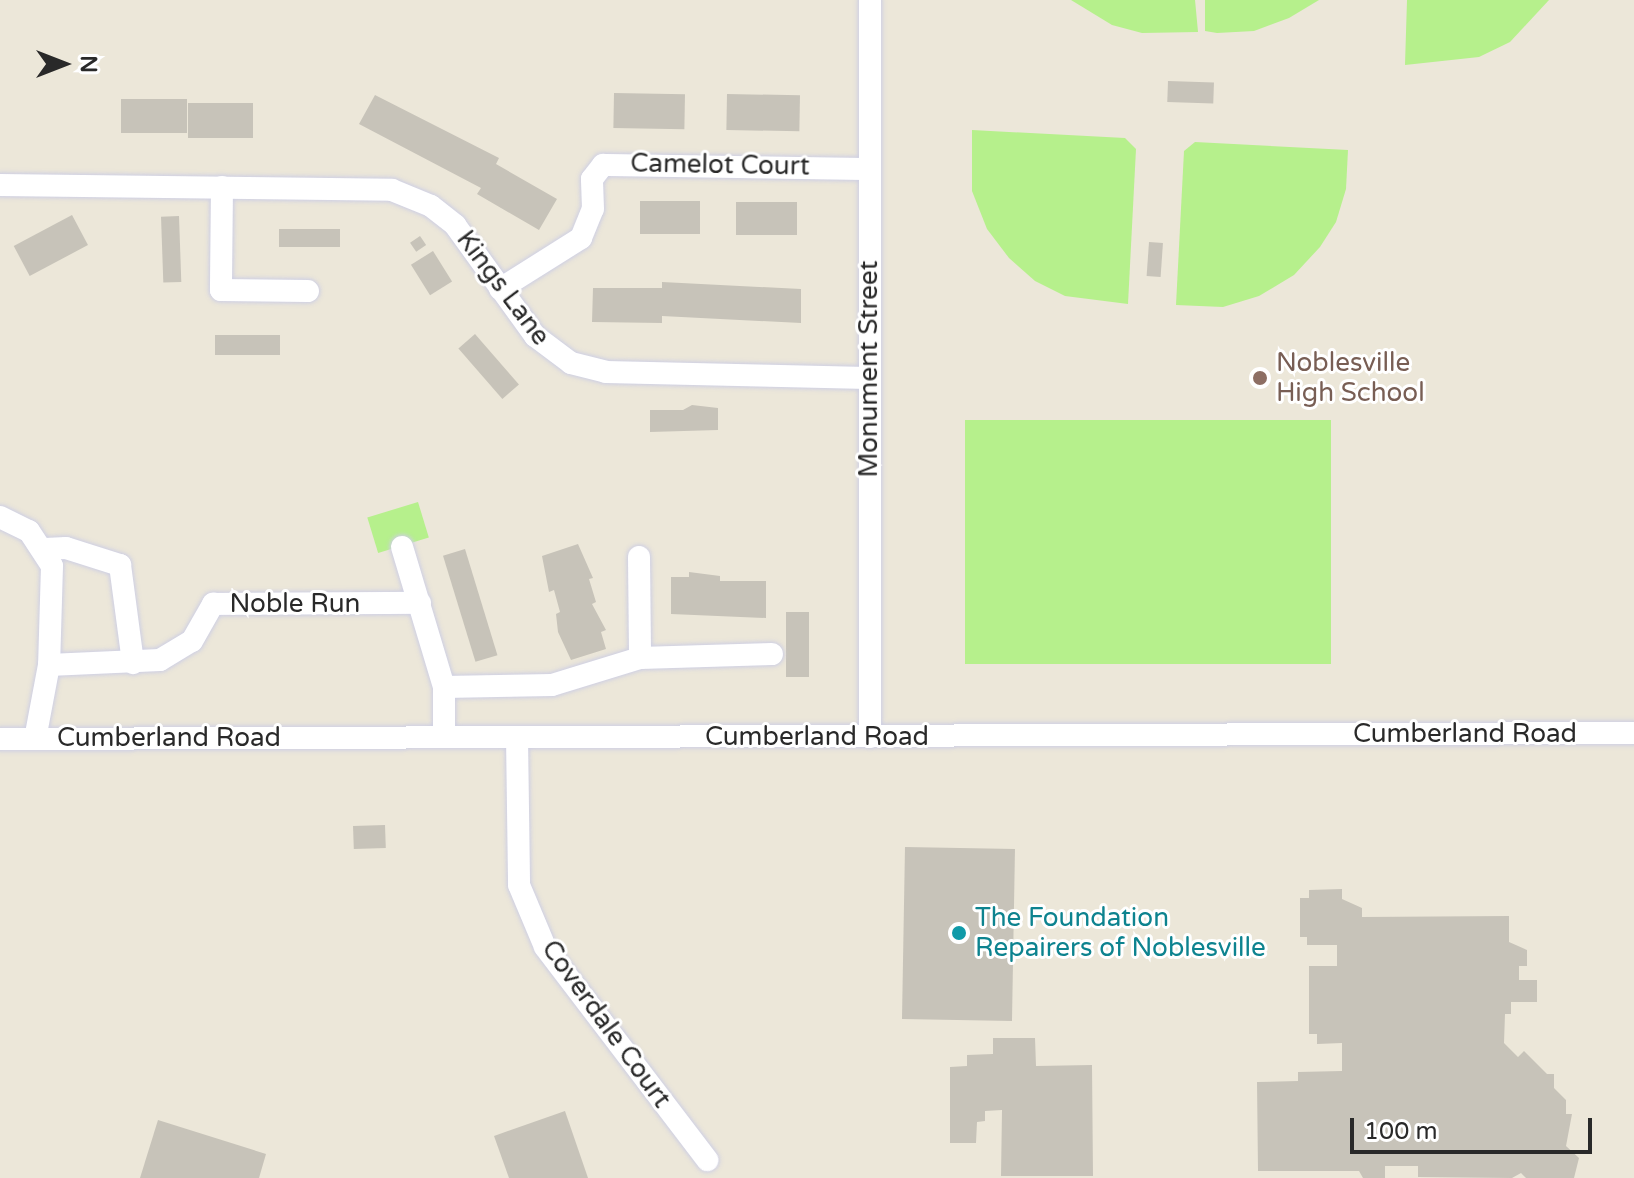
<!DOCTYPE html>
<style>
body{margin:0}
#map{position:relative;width:1634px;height:1178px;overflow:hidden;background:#ece7d9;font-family:"Varela Round",sans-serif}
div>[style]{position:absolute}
.pitch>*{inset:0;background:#b6f08c;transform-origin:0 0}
.building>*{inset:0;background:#c7c3b9;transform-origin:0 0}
.roads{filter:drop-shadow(0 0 2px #cecfe3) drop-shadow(0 0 2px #cecfe3)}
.minor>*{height:22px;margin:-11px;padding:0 11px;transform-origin:11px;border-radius:11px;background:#fff}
.dots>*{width:22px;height:22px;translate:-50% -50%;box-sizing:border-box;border:4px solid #fff;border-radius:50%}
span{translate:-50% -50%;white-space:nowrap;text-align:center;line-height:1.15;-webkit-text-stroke:6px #fff;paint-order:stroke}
.street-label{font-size:26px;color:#292929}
.education-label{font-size:26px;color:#785e54}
.left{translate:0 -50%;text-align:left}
.culture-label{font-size:26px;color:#0d838f}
.north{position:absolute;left:24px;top:24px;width:80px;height:80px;-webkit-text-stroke:6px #fff;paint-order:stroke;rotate:90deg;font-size:22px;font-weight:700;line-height:32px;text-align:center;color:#292929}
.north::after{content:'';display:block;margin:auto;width:28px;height:36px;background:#292929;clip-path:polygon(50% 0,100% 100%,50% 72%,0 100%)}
.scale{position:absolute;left:1350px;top:1118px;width:242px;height:36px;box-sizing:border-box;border:4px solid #292929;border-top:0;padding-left:10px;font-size:24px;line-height:28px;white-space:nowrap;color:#292929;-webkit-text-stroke:6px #fff;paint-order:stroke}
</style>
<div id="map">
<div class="pitch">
<i style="clip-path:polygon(1071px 0,1195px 0,1198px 32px,1142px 33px,1112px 25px)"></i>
<i style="clip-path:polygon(1205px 0,1319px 0,1289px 18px,1254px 31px,1217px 33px,1205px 31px)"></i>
<i style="clip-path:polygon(1407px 0,1549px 0,1510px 42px,1479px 57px,1405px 65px)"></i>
<i style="clip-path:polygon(972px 130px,1125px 138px,1136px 149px,1128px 304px,1065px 296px,1035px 281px,1009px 258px,987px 229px,972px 191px)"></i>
<i style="clip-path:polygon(1195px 142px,1348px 150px,1346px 189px,1336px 222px,1320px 247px,1294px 275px,1259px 296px,1223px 307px,1176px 305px,1184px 151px)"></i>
<i style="left:965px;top:420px;width:366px;height:244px"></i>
<i style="left:418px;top:502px;width:37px;height:53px;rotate:73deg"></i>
</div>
<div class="building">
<i style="left:1168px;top:81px;width:46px;height:21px;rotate:2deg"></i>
<i style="left:614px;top:93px;width:71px;height:35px;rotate:1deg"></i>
<i style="left:727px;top:94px;width:73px;height:36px;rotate:1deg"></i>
<i style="clip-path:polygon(375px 95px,499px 158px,496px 164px,557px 199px,539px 230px,477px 194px,481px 188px,359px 124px)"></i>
<i style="left:121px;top:99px;width:66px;height:34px"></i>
<i style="left:253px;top:103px;width:35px;height:65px;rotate:90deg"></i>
<i style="left:640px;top:201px;width:60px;height:33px"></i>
<i style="left:736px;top:202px;width:61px;height:33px"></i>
<i style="left:72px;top:215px;width:34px;height:66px;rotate:62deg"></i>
<i style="left:179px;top:216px;width:66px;height:18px;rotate:88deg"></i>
<i style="left:340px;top:229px;width:18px;height:61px;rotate:90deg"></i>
<i style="left:420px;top:236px;width:11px;height:12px;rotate:56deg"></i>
<i style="left:1149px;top:242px;width:14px;height:34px;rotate:4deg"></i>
<i style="left:433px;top:251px;width:36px;height:26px;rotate:58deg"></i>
<i style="clip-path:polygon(662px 282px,801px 289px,801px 323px,662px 316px,662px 323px,592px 322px,593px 288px,662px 288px)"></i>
<i style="left:475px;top:334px;width:67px;height:22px;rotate:49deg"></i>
<i style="left:215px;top:335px;width:65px;height:20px"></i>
<i style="clip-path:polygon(692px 405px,718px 408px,718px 430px,650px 432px,650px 410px,683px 410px)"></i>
<i style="clip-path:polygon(578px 544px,593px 578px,589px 579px,596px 602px,592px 604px,606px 630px,601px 632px,606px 649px,571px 660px,558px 632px,556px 614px,560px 612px,554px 590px,549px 592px,542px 556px)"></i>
<i style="left:465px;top:549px;width:111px;height:23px;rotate:73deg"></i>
<i style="clip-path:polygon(689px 572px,720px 576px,720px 581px,766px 581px,766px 618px,671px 614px,671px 577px,689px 577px)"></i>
<i style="left:786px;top:612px;width:23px;height:65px"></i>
<i style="left:385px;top:825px;width:23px;height:32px;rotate:88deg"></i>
<i style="left:905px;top:847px;width:110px;height:172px;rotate:1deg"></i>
<i style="clip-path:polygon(1342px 889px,1342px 899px,1362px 908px,1362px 917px,1509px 916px,1509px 942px,1527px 950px,1527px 966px,1519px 966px,1519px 980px,1537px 980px,1537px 1002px,1511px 1002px,1511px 1014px,1505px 1014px,1504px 1043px,1518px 1057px,1524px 1051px,1547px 1074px,1554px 1074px,1554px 1088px,1566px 1100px,1566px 1114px,1572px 1114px,1566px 1146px,1579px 1158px,1574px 1178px,1526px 1178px,1521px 1173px,1512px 1178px,1418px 1177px,1418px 1166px,1385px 1166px,1385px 1178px,1363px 1178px,1359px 1171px,1258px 1171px,1257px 1082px,1298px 1081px,1298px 1072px,1342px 1071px,1342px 1043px,1317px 1044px,1317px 1034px,1309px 1034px,1309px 966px,1337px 966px,1337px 945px,1307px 945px,1307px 937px,1300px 937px,1300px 898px,1309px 898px,1309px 890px)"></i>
<i style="clip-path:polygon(993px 1038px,1035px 1038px,1036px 1066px,1092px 1065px,1093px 1176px,1001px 1176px,1002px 1110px,985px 1111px,985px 1121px,977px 1122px,976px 1143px,950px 1143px,950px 1067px,967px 1066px,967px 1055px,993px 1054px)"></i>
<i style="clip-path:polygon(565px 1111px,588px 1178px,509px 1178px,494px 1136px)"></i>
<i style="clip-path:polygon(158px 1120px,266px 1154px,259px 1178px,140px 1178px)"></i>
</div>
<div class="roads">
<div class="minor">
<i style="left:870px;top:0;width:737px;rotate:90deg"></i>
<i style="left:0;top:185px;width:392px;rotate:0.7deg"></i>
<i style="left:392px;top:190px;width:42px;rotate:22.3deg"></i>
<i style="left:431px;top:206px;width:31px;rotate:38deg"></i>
<i style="left:455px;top:225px;width:137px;rotate:54.2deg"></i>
<i style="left:535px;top:336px;width:45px;rotate:36.9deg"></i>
<i style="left:571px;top:363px;width:36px;rotate:14deg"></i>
<i style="left:606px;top:372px;width:262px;rotate:1.3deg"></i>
<i style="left:222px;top:187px;width:103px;rotate:90.6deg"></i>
<i style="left:221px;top:290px;width:87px;rotate:0.7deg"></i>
<i style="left:500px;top:289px;width:96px;rotate:-32.2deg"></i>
<i style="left:581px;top:238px;width:31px;rotate:-68deg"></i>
<i style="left:593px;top:209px;width:30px;rotate:-92deg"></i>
<i style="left:592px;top:179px;width:18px;rotate:-52deg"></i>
<i style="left:603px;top:165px;width:266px;rotate:0.9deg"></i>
<i style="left:0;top:517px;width:32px;rotate:26deg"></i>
<i style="left:29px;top:531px;width:42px;rotate:56.7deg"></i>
<i style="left:52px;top:566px;width:99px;rotate:91.7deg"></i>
<i style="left:49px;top:665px;width:75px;rotate:100.7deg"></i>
<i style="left:402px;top:547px;width:146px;rotate:73.3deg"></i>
<i style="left:444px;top:687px;width:50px;rotate:90deg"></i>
<i style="left:45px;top:549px;width:21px;rotate:-3deg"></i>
<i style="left:66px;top:548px;width:57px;rotate:17.5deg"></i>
<i style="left:120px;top:565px;width:99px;rotate:82.4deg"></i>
<i style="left:639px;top:557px;width:101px;rotate:89.4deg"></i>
<i style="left:49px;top:665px;width:111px;rotate:-2.6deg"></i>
<i style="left:160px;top:660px;width:37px;rotate:-31deg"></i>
<i style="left:192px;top:641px;width:43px;rotate:-60.4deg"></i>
<i style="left:213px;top:604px;width:207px;rotate:-0.3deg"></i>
<i style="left:444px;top:687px;width:108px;rotate:-1.1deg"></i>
<i style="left:552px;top:685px;width:92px;rotate:-17.1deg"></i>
<i style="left:640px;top:658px;width:132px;rotate:-1.7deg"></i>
<i style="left:517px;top:737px;width:148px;rotate:89.2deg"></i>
<i style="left:519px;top:885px;width:67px;rotate:67.2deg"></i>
<i style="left:545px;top:947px;width:268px;rotate:52.7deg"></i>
<i style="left:0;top:739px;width:1634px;rotate:-0.21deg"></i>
</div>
</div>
<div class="dots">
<i style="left:1260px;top:378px;background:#8d6e63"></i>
<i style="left:959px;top:933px;background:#0f9aa8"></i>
</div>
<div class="street-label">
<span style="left:720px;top:165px;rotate:1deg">Camelot Court</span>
<span style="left:503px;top:288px;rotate:53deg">Kings Lane</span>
<span style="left:869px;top:369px;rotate:-90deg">Monument Street</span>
<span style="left:295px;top:604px">Noble Run</span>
<span style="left:1465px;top:734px">Cumberland Road</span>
<span style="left:817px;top:737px">Cumberland Road</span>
<span style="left:169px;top:738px">Cumberland Road</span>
<span style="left:606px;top:1024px;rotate:54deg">Coverdale Court</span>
</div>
<div class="education-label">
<span class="left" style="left:1276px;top:378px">Noblesville<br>High School</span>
</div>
<div class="culture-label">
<span class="left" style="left:975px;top:933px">The Foundation<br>Repairers of Noblesville</span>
</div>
<div class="north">N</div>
<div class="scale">100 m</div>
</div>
